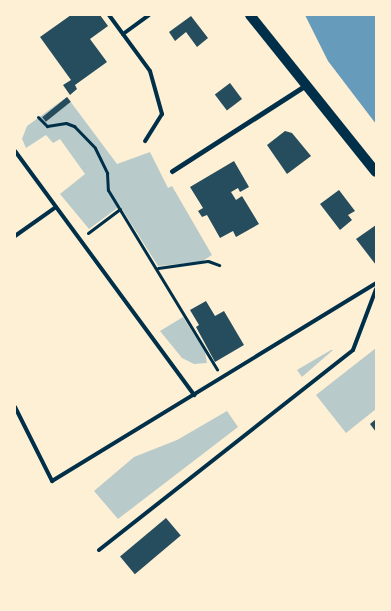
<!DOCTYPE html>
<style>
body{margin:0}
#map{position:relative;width:391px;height:611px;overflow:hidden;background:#fdf0d5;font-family:"Archivo Narrow",sans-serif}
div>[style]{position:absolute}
.green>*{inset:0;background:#b9caca}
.water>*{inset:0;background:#669bbc}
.building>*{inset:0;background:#264d5e;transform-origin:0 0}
.path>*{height:3px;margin:-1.5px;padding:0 1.5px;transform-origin:1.5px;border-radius:1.5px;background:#003049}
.service>*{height:4px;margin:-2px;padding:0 2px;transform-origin:2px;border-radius:2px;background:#003049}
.minor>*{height:5px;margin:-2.5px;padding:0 2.5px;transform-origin:2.5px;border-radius:2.5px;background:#003049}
.secondary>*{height:10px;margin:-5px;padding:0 5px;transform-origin:5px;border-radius:5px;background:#003049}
span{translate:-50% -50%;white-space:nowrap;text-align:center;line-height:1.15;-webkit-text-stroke:4px #fdf0d5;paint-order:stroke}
.frame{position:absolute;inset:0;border:16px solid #fdf0d5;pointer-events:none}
</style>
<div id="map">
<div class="green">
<i style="clip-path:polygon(67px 97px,117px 164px,150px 152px,168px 188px,172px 186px,212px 255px,201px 262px,158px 266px,120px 206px,89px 229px,60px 194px,85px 174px,60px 139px,53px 143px,46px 135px,26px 148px,22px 139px,27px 126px)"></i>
<i style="clip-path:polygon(183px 317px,205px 352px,207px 363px,194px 364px,182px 358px,160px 331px)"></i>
<i style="clip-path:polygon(376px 348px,376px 409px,346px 433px,316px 395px)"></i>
<i style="clip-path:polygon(333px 350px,302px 377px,297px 370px,331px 350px)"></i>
<i style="clip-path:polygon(227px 411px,238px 427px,118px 519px,94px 491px,134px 457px,177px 440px)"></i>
</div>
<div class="water">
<i style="clip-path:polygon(305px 15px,376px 15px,376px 124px,328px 61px)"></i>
</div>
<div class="building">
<i style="clip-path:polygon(71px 15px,100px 15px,108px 26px,90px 39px,107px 62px,75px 85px,77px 89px,70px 95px,63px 85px,71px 80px,40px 37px)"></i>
<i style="clip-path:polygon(191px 16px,208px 38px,197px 47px,186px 32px,175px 41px,169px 32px)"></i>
<i style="left:230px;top:83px;width:20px;height:19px;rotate:53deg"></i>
<i style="left:67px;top:97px;width:6px;height:32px;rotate:51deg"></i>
<i style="clip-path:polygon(285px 131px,292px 133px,311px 156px,287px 174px,267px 145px)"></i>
<i style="clip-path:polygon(234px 161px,249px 187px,240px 192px,238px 188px,231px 192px,236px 200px,242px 196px,259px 224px,236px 237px,233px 231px,220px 238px,207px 215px,202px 217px,198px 211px,203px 208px,190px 187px)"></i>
<i style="clip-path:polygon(339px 190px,355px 211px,348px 215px,352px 220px,340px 230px,320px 204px)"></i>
<i style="clip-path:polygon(376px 225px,376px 265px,356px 239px)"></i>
<i style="clip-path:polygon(206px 301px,215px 316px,224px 311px,244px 345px,215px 362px,196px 327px,199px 325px,190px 310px)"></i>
<i style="clip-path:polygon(376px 419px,376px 432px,370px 424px)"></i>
<i style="left:166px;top:518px;width:23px;height:60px;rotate:50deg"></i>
</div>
<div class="path">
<i style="left:38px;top:117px;width:13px;rotate:45deg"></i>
<i style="left:47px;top:126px;width:19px;rotate:-9deg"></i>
<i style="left:66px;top:123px;width:9px;rotate:21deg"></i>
<i style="left:74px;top:126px;width:30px;rotate:46deg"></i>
<i style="left:95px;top:148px;width:28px;rotate:64deg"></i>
<i style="left:107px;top:173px;width:17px;rotate:87deg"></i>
<i style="left:108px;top:190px;width:210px;rotate:58.7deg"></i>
<i style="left:88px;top:233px;width:40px;rotate:-37deg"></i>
<i style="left:158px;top:268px;width:50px;rotate:-8deg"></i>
<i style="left:208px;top:261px;width:12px;rotate:20deg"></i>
</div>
<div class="service">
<i style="left:109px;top:15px;width:69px;rotate:53.8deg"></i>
<i style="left:150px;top:71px;width:45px;rotate:74.4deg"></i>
<i style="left:162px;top:114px;width:32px;rotate:122deg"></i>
<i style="left:123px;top:34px;width:32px;rotate:-36deg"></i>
<i style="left:15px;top:151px;width:303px;rotate:53.7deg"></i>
<i style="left:15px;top:236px;width:50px;rotate:-35.3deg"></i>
<i style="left:15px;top:407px;width:83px;rotate:63.4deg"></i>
<i style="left:52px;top:481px;width:380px;rotate:-31.4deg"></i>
<i style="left:99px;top:550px;width:323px;rotate:-38.2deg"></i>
<i style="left:353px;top:350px;width:65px;rotate:-69.3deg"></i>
</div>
<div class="minor">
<i style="left:172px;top:171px;width:159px;rotate:-32.7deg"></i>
</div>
<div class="secondary">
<i style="left:250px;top:15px;width:201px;rotate:51.3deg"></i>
</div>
<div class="frame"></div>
</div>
